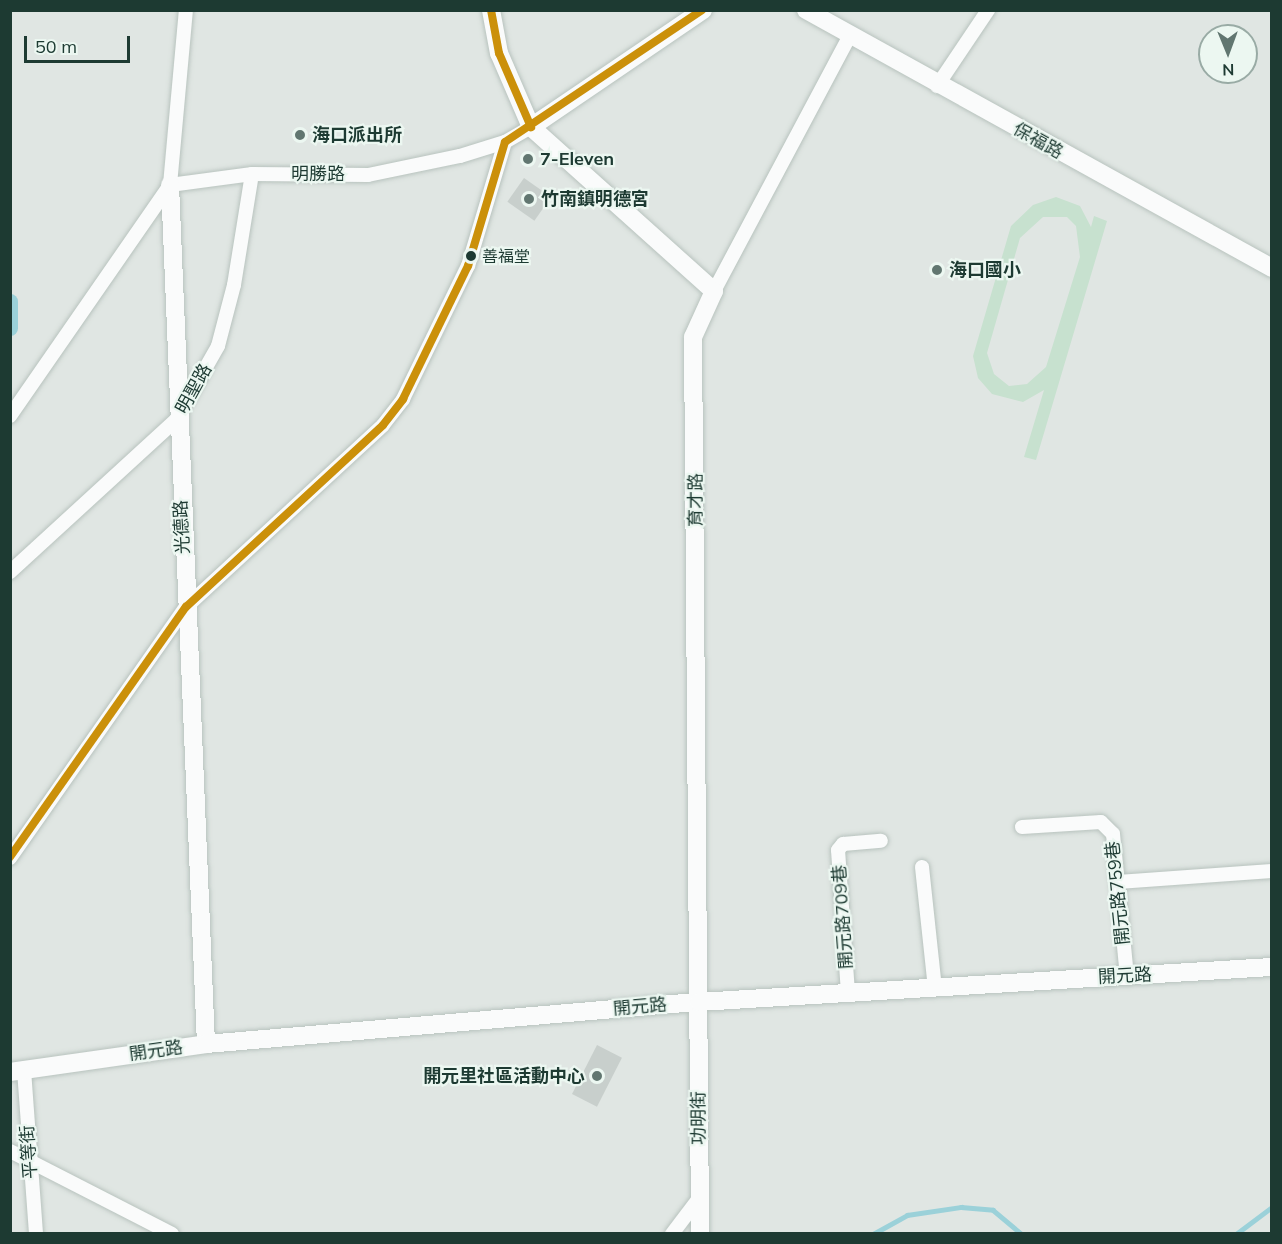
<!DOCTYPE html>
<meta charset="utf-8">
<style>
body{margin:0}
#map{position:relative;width:1282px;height:1244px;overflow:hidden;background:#e0e6e3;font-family:Mulish,"Noto Sans TC",sans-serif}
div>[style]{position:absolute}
.green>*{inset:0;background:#c7e1cf}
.stream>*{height:4.5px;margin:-2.25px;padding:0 2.25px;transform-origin:2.25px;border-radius:2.25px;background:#9bd1d9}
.canal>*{height:15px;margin:-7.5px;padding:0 7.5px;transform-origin:7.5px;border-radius:7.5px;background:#9bd1d9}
.building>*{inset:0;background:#c8cfcc;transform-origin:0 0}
.roads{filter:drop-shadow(0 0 2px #b8c3be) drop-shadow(0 0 2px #b8c3be)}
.street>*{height:14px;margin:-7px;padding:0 7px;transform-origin:7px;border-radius:7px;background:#fafbfb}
.secondary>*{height:18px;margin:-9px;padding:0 9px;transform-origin:9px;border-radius:9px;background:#fafbfb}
.bus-1>*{height:8px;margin:-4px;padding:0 4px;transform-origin:4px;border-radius:4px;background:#cb900a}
.dots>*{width:16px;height:16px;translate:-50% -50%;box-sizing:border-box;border:3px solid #ecf7f1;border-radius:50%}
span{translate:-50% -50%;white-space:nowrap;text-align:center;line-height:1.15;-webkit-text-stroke:4.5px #ecf7f1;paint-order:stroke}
.bus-label{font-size:16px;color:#1d3a32}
.left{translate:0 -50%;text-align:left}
.poi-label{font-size:18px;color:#1d3a32;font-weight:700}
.right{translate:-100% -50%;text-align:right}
.street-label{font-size:18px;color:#1d3a32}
.frame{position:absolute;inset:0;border:12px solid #1d3a32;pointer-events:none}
.north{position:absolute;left:1198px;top:24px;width:60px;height:60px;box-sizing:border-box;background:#ecf7f1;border:2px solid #99aba5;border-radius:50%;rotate:179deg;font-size:16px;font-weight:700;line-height:24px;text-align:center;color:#1d3a32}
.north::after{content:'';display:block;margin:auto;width:21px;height:27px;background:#617670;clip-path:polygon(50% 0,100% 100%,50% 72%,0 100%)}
.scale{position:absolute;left:24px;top:36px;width:106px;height:27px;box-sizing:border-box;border:3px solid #1d3a32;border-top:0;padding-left:8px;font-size:18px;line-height:21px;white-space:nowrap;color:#1d3a32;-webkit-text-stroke:4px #ecf7f1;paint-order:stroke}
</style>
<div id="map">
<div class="green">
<i style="clip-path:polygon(evenodd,1056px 197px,1080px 206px,1091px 227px,1094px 216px,1107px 221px,1036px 460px,1024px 457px,1044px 390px,1023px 402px,992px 394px,978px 378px,973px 356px,1011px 226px,1033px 205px,1056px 197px,1043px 217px,1067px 217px,1076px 226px,1080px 257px,1046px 367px,1027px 384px,1009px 386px,994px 374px,987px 353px,1020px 238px,1043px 217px)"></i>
</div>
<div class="stream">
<i style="left:873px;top:1234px;width:39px;rotate:-29deg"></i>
<i style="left:907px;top:1215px;width:55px;rotate:-8.4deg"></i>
<i style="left:961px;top:1207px;width:32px;rotate:5deg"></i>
<i style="left:993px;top:1210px;width:38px;rotate:40deg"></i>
<i style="left:1236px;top:1234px;width:45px;rotate:-36.9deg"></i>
</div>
<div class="canal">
<i style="left:10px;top:301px;width:27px;rotate:90deg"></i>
</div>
<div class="building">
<i style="left:524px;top:178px;width:33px;height:29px;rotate:35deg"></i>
<i style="left:597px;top:1045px;width:28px;height:55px;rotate:27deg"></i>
</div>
<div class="roads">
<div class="street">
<i style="left:937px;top:86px;width:92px;rotate:-56.1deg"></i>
<i style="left:170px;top:185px;width:176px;rotate:-84.8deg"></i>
<i style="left:714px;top:291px;width:288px;rotate:-62deg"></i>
<i style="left:10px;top:416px;width:281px;rotate:-55.3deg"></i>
<i style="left:170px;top:185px;width:83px;rotate:-7.6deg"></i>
<i style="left:252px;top:174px;width:116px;rotate:0.5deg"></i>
<i style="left:368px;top:175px;width:94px;rotate:-11.7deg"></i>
<i style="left:460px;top:156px;width:47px;rotate:-17.3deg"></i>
<i style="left:505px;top:142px;width:30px;rotate:-30deg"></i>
<i style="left:10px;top:572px;width:225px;rotate:-42.5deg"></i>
<i style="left:176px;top:420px;width:85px;rotate:-60.4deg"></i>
<i style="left:218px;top:346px;width:63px;rotate:-75.3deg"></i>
<i style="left:234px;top:285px;width:112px;rotate:-80.8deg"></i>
<i style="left:1022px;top:827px;width:79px;rotate:-3.6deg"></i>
<i style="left:1101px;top:822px;width:17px;rotate:45deg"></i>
<i style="left:1113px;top:834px;width:143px;rotate:84.4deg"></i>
<i style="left:10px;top:858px;width:307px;rotate:-55deg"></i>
<i style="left:186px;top:607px;width:268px;rotate:-42.7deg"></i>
<i style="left:383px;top:425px;width:33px;rotate:-52deg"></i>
<i style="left:403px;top:399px;width:148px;rotate:-64deg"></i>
<i style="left:468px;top:266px;width:129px;rotate:-73.4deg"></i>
<i style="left:922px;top:867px;width:122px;rotate:83.9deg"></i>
<i style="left:1118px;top:882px;width:154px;rotate:-4.1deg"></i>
<i style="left:848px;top:993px;width:143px;rotate:-94deg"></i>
<i style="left:838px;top:850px;width:8px;rotate:-50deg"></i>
<i style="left:843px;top:844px;width:38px;rotate:-5deg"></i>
<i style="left:24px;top:1070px;width:164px;rotate:85.8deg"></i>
<i style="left:10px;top:1151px;width:182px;rotate:27.1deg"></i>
<i style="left:672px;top:1234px;width:46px;rotate:-52.9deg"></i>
</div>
<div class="secondary">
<i style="left:491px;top:10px;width:44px;rotate:79.5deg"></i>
<i style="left:499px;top:53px;width:81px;rotate:66.6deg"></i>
<i style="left:531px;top:127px;width:246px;rotate:41.9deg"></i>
<i style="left:714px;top:291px;width:51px;rotate:114.5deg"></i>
<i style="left:693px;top:337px;width:897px;rotate:89.55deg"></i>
<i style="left:806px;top:10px;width:533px;rotate:28.97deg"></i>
<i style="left:531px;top:127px;width:208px;rotate:-34.2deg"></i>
<i style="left:170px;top:185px;width:860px;rotate:87.6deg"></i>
<i style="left:10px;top:1072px;width:198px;rotate:-8.1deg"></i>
<i style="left:206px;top:1044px;width:495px;rotate:-4.9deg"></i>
<i style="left:699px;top:1002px;width:574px;rotate:-3.5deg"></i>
</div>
</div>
<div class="bus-1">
<i style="left:491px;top:10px;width:44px;rotate:79.5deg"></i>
<i style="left:499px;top:53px;width:81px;rotate:66.6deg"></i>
<i style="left:505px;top:142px;width:237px;rotate:-33.8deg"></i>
<i style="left:10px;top:857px;width:306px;rotate:-54.9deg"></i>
<i style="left:186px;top:607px;width:268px;rotate:-42.7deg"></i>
<i style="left:383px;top:425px;width:33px;rotate:-52deg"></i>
<i style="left:403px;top:399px;width:148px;rotate:-64deg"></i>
<i style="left:468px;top:266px;width:129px;rotate:-73.4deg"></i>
</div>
<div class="dots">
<i style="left:300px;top:135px;background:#617670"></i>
<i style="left:528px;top:159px;background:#617670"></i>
<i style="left:529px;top:199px;background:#617670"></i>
<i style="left:471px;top:256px;background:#1d3a32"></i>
<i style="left:937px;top:270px;background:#617670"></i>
<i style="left:597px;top:1076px;background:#617670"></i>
</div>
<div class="bus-label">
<span class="left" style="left:482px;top:256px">善福堂</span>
</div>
<div class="poi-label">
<span class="left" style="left:312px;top:135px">海口派出所</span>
<span class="left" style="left:540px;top:159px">7-Eleven</span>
<span class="left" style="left:541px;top:199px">竹南鎮明德宮</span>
<span class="left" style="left:949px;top:270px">海口國小</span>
<span class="right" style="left:585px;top:1076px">開元里社區活動中心</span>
</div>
<div class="street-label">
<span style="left:1038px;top:141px;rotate:29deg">保福路</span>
<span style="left:318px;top:174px">明勝路</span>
<span style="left:194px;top:389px;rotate:-61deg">明聖路</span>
<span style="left:696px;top:500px;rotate:-90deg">育才路</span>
<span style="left:182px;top:527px;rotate:-93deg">光德路</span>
<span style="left:1118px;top:893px;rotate:-96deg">開元路759巷</span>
<span style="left:843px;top:917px;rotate:-94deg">開元路709巷</span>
<span style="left:1125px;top:976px;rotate:-3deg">開元路</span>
<span style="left:640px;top:1007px;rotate:-5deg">開元路</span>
<span style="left:156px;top:1051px;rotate:-8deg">開元路</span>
<span style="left:699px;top:1118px;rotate:-90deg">功明街</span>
<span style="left:29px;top:1152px;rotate:-94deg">平等街</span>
</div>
<div class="frame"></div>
<div class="north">N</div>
<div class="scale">50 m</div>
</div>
